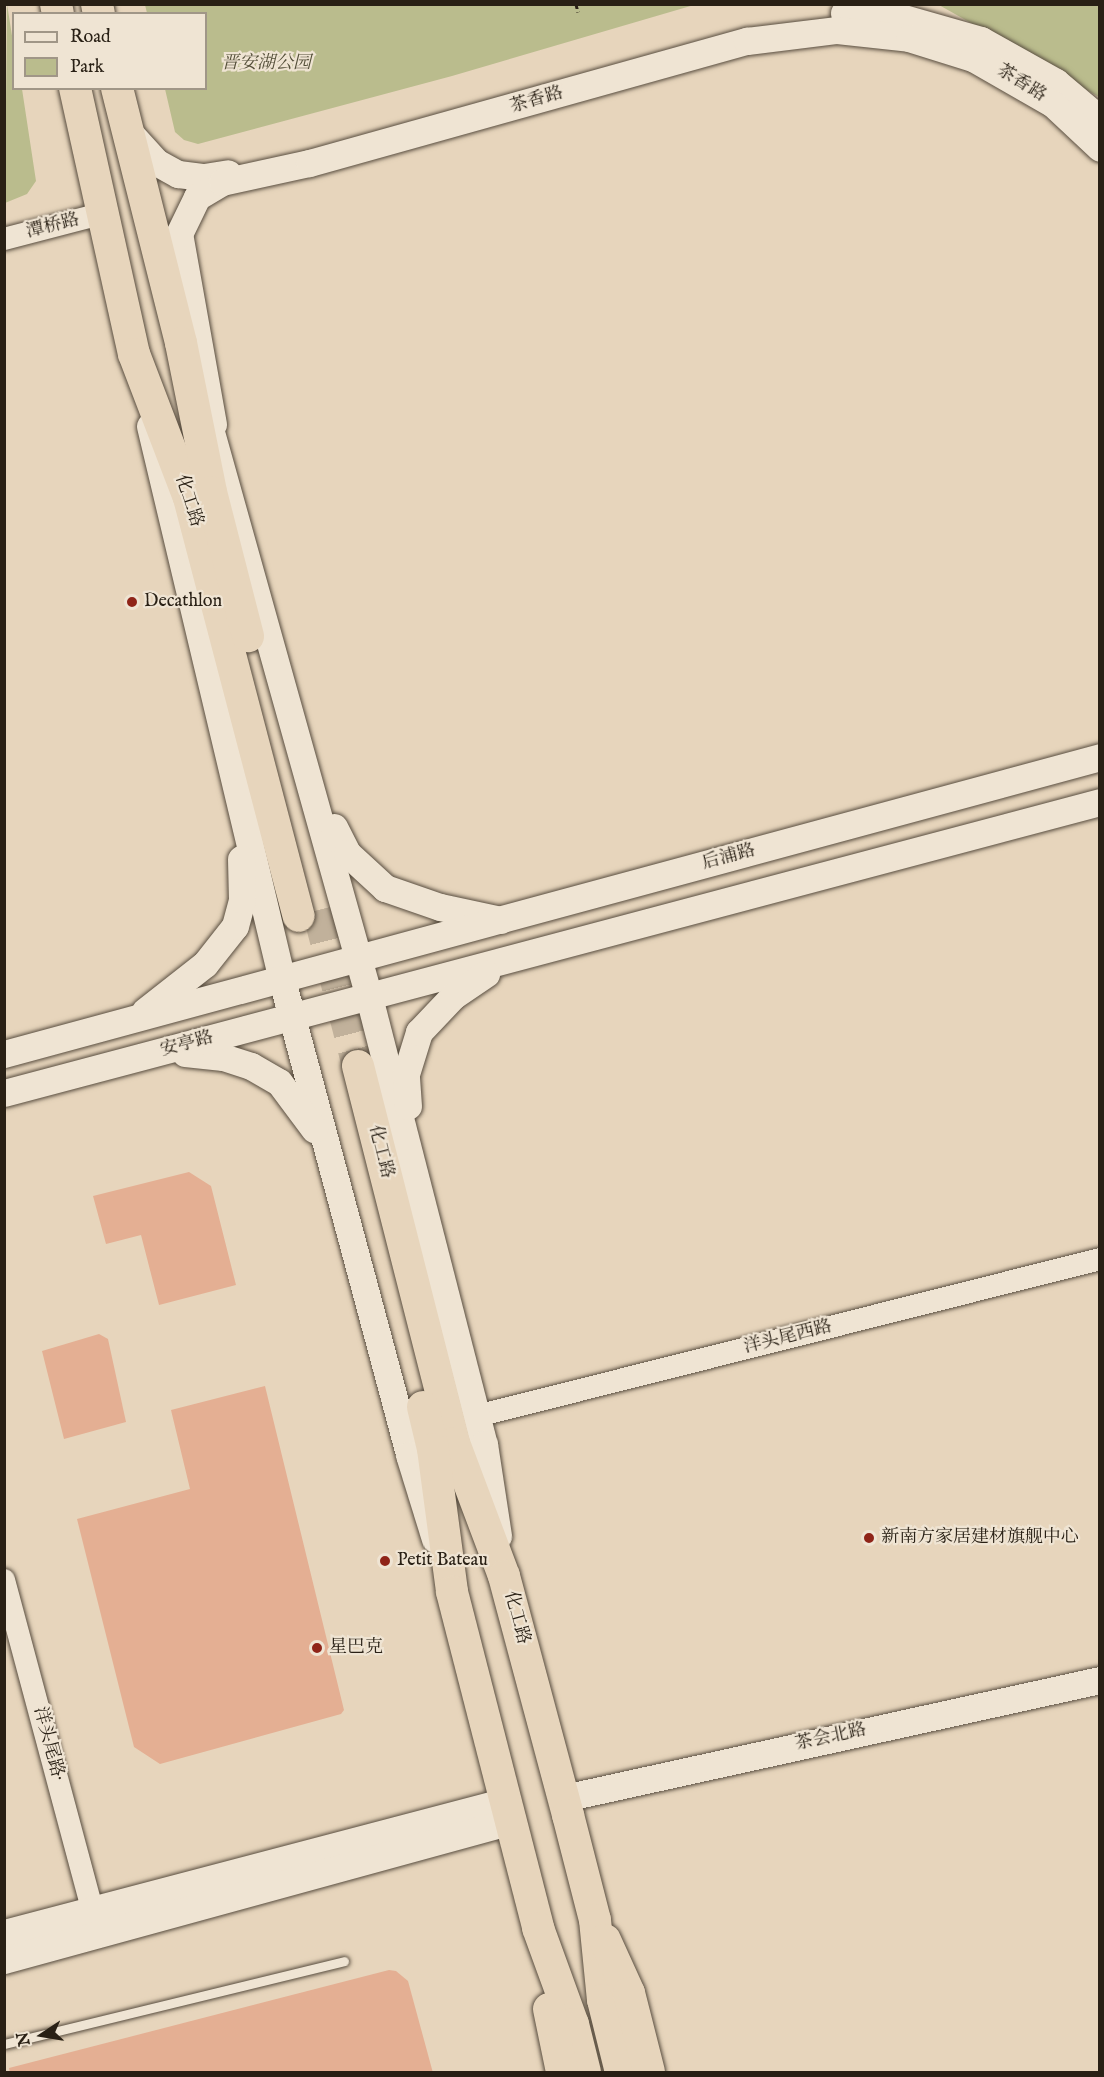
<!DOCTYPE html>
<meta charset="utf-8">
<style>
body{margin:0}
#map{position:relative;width:1104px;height:2077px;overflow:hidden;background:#e7d5bc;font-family:"IM FELL English","Noto Serif SC",serif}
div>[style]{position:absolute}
.green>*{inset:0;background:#babc8d}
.building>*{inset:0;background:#e4af93}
.trunk-tunnel>*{height:32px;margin-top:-16px;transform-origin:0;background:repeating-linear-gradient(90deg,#c1b19b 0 32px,transparent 0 48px)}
.path>*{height:3px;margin-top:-1.5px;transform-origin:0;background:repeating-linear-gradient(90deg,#292015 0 4.5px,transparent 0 7.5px)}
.roads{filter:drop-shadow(0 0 2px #584d3f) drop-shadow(0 0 2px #584d3f)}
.service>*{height:9px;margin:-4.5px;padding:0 4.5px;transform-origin:4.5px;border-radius:4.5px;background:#efe4d3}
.tertiary>*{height:22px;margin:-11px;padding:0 11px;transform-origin:11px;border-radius:11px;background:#efe4d3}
.secondary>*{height:27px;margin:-13.5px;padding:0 13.5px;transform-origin:13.5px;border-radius:13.5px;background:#efe4d3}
.trunk>*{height:32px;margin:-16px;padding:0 16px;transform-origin:16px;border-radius:16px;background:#e7d5bc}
.dots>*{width:16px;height:16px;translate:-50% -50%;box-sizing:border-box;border:3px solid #efe4d3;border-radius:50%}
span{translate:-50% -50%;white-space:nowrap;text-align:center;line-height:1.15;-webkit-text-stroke:4.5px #efe4d3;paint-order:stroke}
.park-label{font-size:18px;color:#544f39;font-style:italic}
.street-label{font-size:18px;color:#292015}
.poi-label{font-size:18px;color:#292015}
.left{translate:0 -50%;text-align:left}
.frame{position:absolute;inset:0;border:6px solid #292015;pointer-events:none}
.legend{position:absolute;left:12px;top:12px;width:195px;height:78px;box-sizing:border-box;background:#efe4d3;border:2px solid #a09687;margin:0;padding:8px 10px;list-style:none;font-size:18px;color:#292015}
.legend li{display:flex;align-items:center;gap:12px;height:30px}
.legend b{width:30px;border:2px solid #a09687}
.north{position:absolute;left:12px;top:2005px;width:60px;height:60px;-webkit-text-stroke:4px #efe4d3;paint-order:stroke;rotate:258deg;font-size:16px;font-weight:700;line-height:24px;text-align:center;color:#292015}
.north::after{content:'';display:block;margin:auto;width:21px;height:27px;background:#292015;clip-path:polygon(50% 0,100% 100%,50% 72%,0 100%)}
</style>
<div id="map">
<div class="green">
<i style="clip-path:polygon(7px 4px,13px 42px,14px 88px,22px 89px,36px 181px,27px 194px,5px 203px)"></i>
<i style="clip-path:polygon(145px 5px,145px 4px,694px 5px,452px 76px,198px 144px,184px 140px,175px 132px,165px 89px,206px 88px,206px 14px,147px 13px)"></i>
<i style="clip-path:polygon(939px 5px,1099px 5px,1099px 97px,978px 27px)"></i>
</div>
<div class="building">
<i style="clip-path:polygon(189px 1172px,211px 1186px,236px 1285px,159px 1305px,141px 1235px,106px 1244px,93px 1196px)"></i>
<i style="clip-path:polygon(99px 1334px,108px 1339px,126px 1422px,64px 1439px,42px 1351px)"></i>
<i style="clip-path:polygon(265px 1386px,344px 1710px,341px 1714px,160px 1764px,134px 1747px,77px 1519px,190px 1489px,171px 1410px)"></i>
<i style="clip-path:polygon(389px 1970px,396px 1971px,408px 1981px,433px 2073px,10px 2073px,9px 2068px)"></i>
</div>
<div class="trunk-tunnel">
<i style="left:318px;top:910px;width:161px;rotate:75.6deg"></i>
</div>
<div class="path">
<i style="left:576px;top:4px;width:8px;rotate:76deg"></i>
</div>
<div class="roads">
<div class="service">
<i style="left:4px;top:2044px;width:350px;rotate:-13.7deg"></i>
</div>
<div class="tertiary">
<i style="left:4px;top:239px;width:100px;rotate:-14.5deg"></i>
<i style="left:477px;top:1416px;width:642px;rotate:-14.14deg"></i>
<i style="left:4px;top:1580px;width:340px;rotate:75deg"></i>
</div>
<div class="secondary">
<i style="left:844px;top:13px;width:56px;rotate:4.1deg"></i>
<i style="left:900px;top:17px;width:84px;rotate:15.9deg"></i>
<i style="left:981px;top:40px;width:86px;rotate:29.2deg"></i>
<i style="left:1056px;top:82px;width:57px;rotate:40.1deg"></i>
<i style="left:128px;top:131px;width:42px;rotate:47.9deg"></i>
<i style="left:156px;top:162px;width:25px;rotate:29deg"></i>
<i style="left:178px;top:174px;width:26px;rotate:7deg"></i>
<i style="left:204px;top:177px;width:24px;rotate:-9deg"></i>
<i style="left:204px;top:407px;width:613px;rotate:74.38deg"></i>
<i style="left:369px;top:997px;width:462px;rotate:75.6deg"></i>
<i style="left:484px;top:1444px;width:93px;rotate:81.3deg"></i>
<i style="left:213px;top:424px;width:193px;rotate:-100.1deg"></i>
<i style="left:179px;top:234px;width:41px;rotate:-64.1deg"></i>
<i style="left:197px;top:197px;width:29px;rotate:-31deg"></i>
<i style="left:222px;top:182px;width:89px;rotate:-12.3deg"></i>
<i style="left:309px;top:163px;width:455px;rotate:-15.6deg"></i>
<i style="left:747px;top:41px;width:91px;rotate:-7deg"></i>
<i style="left:837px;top:30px;width:72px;rotate:6.3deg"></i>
<i style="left:909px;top:38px;width:67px;rotate:17.4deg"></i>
<i style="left:973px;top:58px;width:92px;rotate:29.9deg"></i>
<i style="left:1053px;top:104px;width:64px;rotate:43.1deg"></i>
<i style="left:150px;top:426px;width:570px;rotate:76.6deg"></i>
<i style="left:282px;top:980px;width:492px;rotate:75deg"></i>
<i style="left:409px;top:1455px;width:88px;rotate:72.8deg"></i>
<i style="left:334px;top:827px;width:29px;rotate:63deg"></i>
<i style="left:347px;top:853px;width:52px;rotate:42.6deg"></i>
<i style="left:385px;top:888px;width:58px;rotate:19.1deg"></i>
<i style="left:440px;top:907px;width:62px;rotate:12deg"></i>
<i style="left:145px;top:1011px;width:76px;rotate:-38.1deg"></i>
<i style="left:205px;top:964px;width:48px;rotate:-51.7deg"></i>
<i style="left:235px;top:926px;width:27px;rotate:-75deg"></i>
<i style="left:242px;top:900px;width:41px;rotate:-91.4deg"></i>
<i style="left:185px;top:1053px;width:38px;rotate:6deg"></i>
<i style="left:223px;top:1057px;width:29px;rotate:18deg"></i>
<i style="left:251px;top:1066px;width:32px;rotate:30deg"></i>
<i style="left:279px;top:1082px;width:59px;rotate:53.3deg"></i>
<i style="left:4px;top:1054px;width:1136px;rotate:-15.16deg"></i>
<i style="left:4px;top:1093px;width:1134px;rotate:-14.87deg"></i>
<i style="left:408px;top:1106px;width:32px;rotate:-94deg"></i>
<i style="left:406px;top:1074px;width:44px;rotate:-72.8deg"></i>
<i style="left:419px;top:1032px;width:50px;rotate:-46.6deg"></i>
<i style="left:453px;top:996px;width:40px;rotate:-34deg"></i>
<i style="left:564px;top:1798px;width:549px;rotate:-12.42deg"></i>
<i style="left:4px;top:1933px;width:519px;rotate:-14.73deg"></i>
<i style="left:4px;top:1960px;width:526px;rotate:-15.33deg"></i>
</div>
<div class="trunk">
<i style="left:56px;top:4px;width:10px;rotate:79deg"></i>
<i style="left:97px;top:4px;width:10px;rotate:79deg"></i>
<i style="left:75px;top:88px;width:272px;rotate:77.5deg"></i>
<i style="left:134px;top:354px;width:154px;rotate:69.1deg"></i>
<i style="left:189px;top:498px;width:432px;rotate:75.3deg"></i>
<i style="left:117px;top:88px;width:263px;rotate:75.9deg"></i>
<i style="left:181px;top:343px;width:152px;rotate:78.6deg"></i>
<i style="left:211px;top:492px;width:149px;rotate:75.6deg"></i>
<i style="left:358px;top:1066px;width:389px;rotate:75.7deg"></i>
<i style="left:454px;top:1443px;width:142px;rotate:69.4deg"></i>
<i style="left:504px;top:1576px;width:247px;rotate:75deg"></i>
<i style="left:568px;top:1815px;width:108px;rotate:75.6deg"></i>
<i style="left:595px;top:1920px;width:80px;rotate:84.3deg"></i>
<i style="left:603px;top:2000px;width:74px;rotate:76deg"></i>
<i style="left:423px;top:1407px;width:43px;rotate:76.6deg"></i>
<i style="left:433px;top:1449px;width:144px;rotate:82.4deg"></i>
<i style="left:452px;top:1592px;width:347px;rotate:75.6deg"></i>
<i style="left:538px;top:1928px;width:102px;rotate:70deg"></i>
<i style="left:573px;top:2024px;width:49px;rotate:76deg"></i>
<i style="left:605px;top:1940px;width:58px;rotate:65.6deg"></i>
<i style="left:629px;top:1993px;width:81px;rotate:75.8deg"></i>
<i style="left:549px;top:2009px;width:64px;rotate:78.3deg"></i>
</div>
</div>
<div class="dots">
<i style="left:132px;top:602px;background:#8f2418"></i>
<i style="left:869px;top:1538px;background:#8f2418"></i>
<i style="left:385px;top:1561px;background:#8f2418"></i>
<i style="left:317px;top:1648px;background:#8f2418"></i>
</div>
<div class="park-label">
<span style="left:266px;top:64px">晋安湖公园</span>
</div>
<div class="street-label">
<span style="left:1021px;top:84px;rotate:32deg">茶香路</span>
<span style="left:537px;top:101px;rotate:-16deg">茶香路</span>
<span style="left:53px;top:227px;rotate:-14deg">潭桥路</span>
<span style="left:188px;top:501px;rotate:72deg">化工路</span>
<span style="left:729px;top:858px;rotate:-15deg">后浦路</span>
<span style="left:187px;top:1045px;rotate:-15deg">安亭路</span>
<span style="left:380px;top:1152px;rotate:76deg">化工路</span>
<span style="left:788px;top:1338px;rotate:-14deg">洋头尾西路</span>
<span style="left:516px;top:1618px;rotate:75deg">化工路</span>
<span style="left:831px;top:1738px;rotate:-12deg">茶会北路</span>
<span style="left:48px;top:1744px;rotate:75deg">洋头尾路·</span>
</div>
<div class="poi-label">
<span class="left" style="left:144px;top:602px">Decathlon</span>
<span class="left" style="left:881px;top:1538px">新南方家居建材旗舰中心</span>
<span class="left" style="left:397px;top:1561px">Petit Bateau</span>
<span class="left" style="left:329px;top:1648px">星巴克</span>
</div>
<div class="frame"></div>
<ul class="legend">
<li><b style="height:8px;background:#efe4d3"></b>Road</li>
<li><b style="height:16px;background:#babc8d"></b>Park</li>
</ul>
<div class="north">N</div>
</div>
